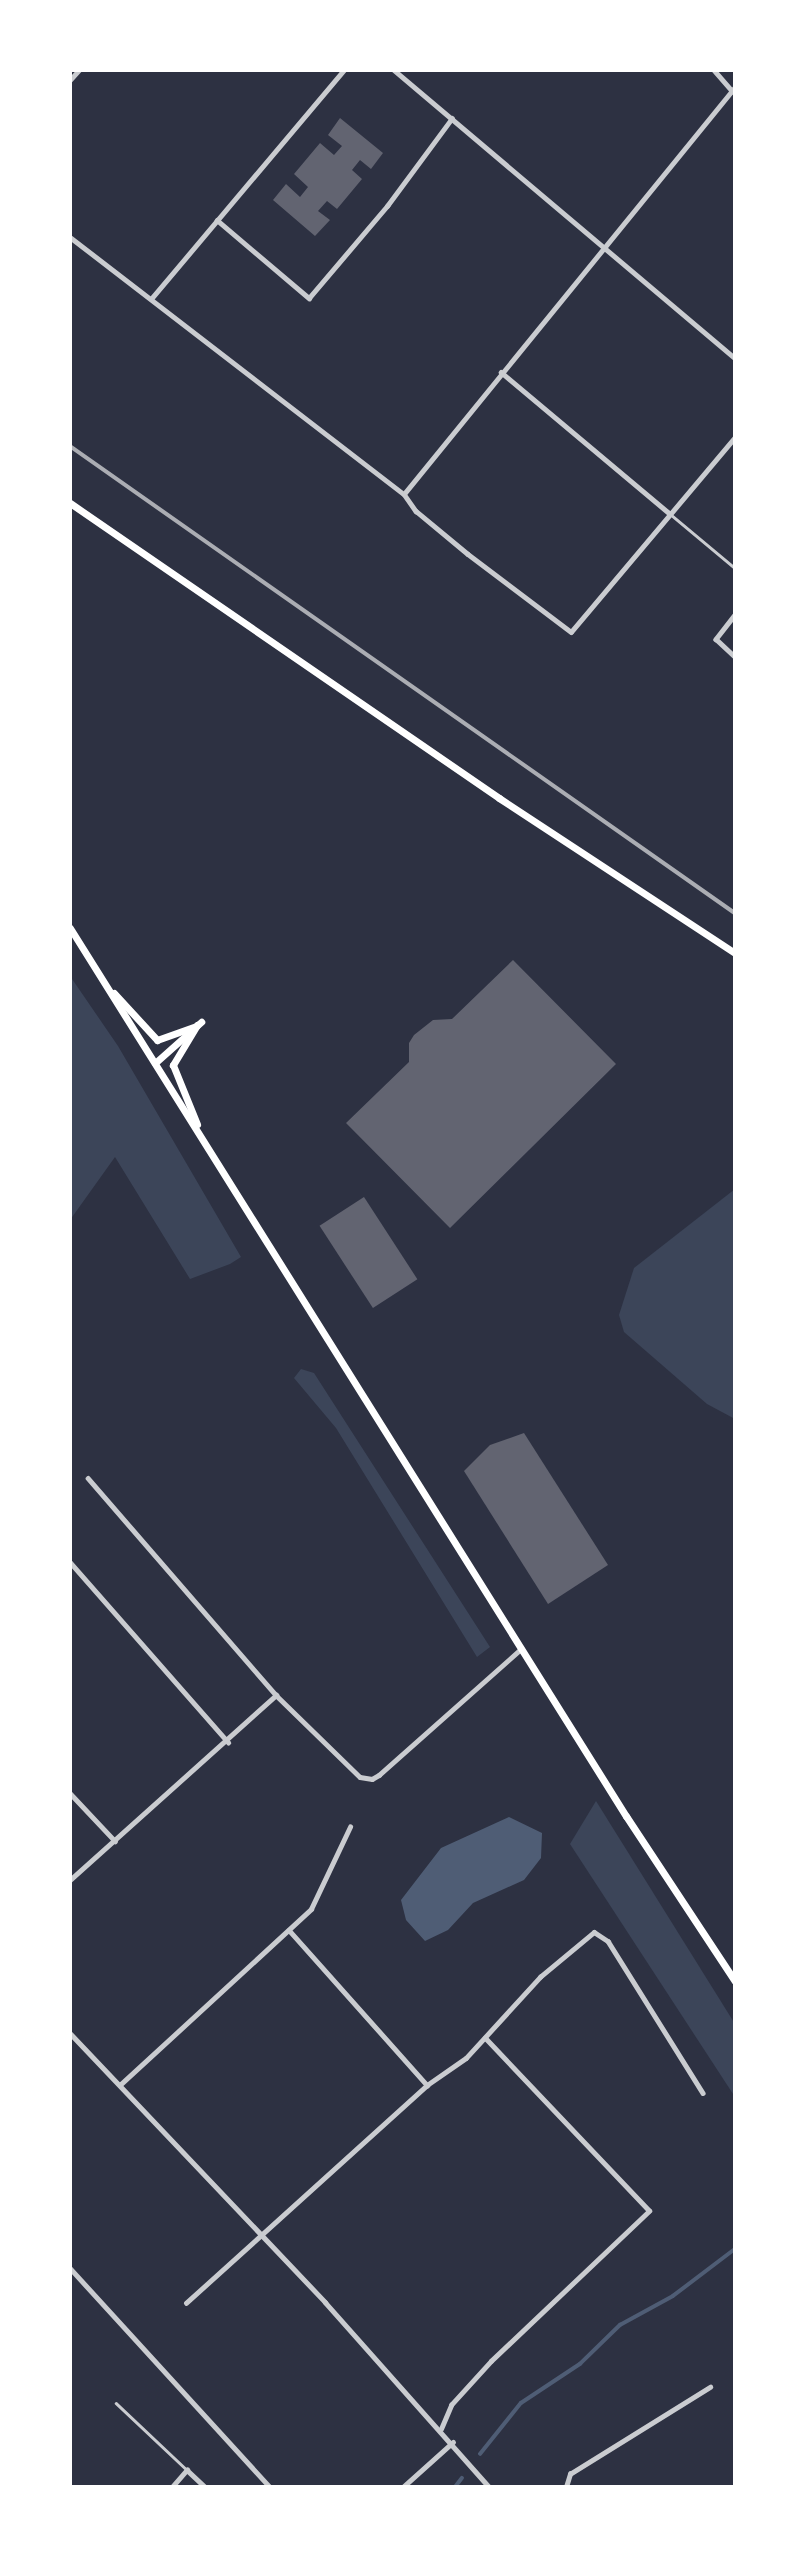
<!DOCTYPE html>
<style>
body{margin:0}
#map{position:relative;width:805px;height:2557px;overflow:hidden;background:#2d3142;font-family:"Noto Sans",sans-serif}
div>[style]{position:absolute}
.green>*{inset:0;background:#3c4559}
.water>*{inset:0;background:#4f5d75}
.stream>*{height:3.5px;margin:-1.75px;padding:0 1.75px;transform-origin:1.75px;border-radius:1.75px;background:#4f5d75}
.building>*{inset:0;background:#626471;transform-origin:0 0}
.service>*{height:2.5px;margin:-1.25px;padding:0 1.25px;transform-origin:1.25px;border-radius:1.25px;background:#caccd0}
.minor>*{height:4.5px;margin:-2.25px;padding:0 2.25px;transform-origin:2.25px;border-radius:2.25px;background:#caccd0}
.primary>*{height:7px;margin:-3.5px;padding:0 3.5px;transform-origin:3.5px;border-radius:3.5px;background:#fff}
.rail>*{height:3.5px;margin:-1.75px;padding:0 1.75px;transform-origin:1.75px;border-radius:1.75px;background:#abadb3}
span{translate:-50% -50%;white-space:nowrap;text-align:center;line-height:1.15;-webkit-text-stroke:5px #fff;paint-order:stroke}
.frame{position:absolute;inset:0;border:72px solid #fff;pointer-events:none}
</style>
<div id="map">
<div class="green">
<i style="clip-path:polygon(70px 976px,118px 1046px,241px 1257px,230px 1264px,190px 1279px,115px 1157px,70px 1220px)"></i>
<i style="clip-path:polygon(735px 1189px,735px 1419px,707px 1404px,624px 1332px,619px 1315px,634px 1268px)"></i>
<i style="clip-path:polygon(301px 1369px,314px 1373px,490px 1647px,477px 1657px,336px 1428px,294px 1378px)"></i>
<i style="clip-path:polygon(596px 1801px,735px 2024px,735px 2097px,570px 1844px)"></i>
</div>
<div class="water">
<i style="clip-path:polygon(509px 1817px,542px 1833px,541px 1858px,524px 1880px,473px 1903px,448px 1930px,425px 1941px,406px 1920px,401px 1900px,441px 1848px)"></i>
</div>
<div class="stream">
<i style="left:480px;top:2454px;width:65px;rotate:-51.2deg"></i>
<i style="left:521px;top:2403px;width:71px;rotate:-33.5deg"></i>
<i style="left:580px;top:2364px;width:56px;rotate:-44.3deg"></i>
<i style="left:620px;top:2325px;width:60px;rotate:-28.7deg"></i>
<i style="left:673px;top:2296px;width:78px;rotate:-37.2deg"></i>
<i style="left:455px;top:2487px;width:11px;rotate:-52deg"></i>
</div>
<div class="building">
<i style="clip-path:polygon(340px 118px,383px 153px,371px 169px,360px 160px,352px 170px,362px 179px,337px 209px,327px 201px,318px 211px,330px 220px,315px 236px,273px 200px,286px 184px,300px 197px,308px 187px,294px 174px,320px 143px,334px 155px,342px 146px,328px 135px)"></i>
<i style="clip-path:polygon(513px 960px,616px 1064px,450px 1228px,346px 1123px,409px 1062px,409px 1043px,414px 1035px,433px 1020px,452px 1019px)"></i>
<i style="left:364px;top:1197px;width:98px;height:53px;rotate:57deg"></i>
<i style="clip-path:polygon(524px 1433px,608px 1565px,548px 1604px,464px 1471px,490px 1445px)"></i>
</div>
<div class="service">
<i style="left:669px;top:513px;width:86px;rotate:39.8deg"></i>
<i style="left:116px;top:2403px;width:98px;rotate:43.3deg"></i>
</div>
<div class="minor">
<i style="left:394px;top:70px;width:446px;rotate:40.2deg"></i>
<i style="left:714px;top:70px;width:28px;rotate:49deg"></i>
<i style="left:70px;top:80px;width:13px;rotate:-48deg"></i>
<i style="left:217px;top:220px;width:121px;rotate:40.3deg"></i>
<i style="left:309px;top:298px;width:121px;rotate:-49.7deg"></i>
<i style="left:387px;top:206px;width:109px;rotate:-53.5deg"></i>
<i style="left:70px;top:237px;width:421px;rotate:37.6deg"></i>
<i style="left:404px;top:494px;width:21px;rotate:55deg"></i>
<i style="left:416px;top:511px;width:67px;rotate:39.6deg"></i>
<i style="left:468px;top:554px;width:129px;rotate:37.1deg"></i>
<i style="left:571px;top:632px;width:255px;rotate:-49.9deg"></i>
<i style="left:151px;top:299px;width:299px;rotate:-49.9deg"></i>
<i style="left:501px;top:372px;width:219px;rotate:40deg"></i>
<i style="left:404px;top:494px;width:525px;rotate:-50.88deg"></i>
<i style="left:735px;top:615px;width:31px;rotate:128deg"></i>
<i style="left:716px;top:639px;width:26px;rotate:43deg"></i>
<i style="left:88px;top:1478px;width:287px;rotate:49.1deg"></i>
<i style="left:276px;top:1695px;width:117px;rotate:44.3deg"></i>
<i style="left:360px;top:1777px;width:12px;rotate:9deg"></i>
<i style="left:372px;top:1779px;width:8px;rotate:-30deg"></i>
<i style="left:379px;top:1775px;width:190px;rotate:-41.6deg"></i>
<i style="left:70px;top:1562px;width:240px;rotate:48.7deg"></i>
<i style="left:70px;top:1793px;width:66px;rotate:46.8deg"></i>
<i style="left:70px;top:1880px;width:277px;rotate:-41.9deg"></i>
<i style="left:289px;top:1930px;width:208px;rotate:48.3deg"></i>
<i style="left:70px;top:2033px;width:371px;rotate:46.5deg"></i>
<i style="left:325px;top:2302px;width:247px;rotate:48.4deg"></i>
<i style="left:121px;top:2084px;width:258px;rotate:-42.6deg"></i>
<i style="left:311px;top:1909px;width:91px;rotate:-64.6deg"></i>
<i style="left:70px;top:2268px;width:297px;rotate:47.6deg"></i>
<i style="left:186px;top:2303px;width:325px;rotate:-42.1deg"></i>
<i style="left:427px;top:2085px;width:47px;rotate:-34.7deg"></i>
<i style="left:466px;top:2058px;width:110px;rotate:-47.6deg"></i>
<i style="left:540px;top:1977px;width:70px;rotate:-39.8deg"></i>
<i style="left:594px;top:1932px;width:17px;rotate:33deg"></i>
<i style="left:608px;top:1941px;width:179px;rotate:58deg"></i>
<i style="left:441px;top:2429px;width:26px;rotate:-67deg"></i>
<i style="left:451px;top:2405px;width:59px;rotate:-47.7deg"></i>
<i style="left:491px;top:2361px;width:218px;rotate:-43.5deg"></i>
<i style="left:649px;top:2211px;width:238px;rotate:-133.5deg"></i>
<i style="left:172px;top:2487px;width:23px;rotate:-49deg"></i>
<i style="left:187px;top:2470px;width:25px;rotate:43deg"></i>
<i style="left:403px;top:2487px;width:67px;rotate:-42deg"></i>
<i style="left:566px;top:2487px;width:14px;rotate:-73deg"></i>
<i style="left:570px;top:2474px;width:165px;rotate:-31.9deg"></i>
</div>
<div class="primary">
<i style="left:70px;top:503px;width:521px;rotate:34.51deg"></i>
<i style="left:499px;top:798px;width:282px;rotate:33.3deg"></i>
<i style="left:70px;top:928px;width:1048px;rotate:57.95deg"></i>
<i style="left:626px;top:1816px;width:198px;rotate:56.6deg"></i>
<i style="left:114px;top:993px;width:64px;rotate:47.5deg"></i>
<i style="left:157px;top:1040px;width:41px;rotate:-19.7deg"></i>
<i style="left:197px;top:1025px;width:47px;rotate:121deg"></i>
<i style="left:173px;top:1065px;width:64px;rotate:67.9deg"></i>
<i style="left:155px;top:1063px;width:62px;rotate:-41.7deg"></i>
</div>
<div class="rail">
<i style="left:70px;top:446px;width:813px;rotate:35.08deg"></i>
</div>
<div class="frame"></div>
</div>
